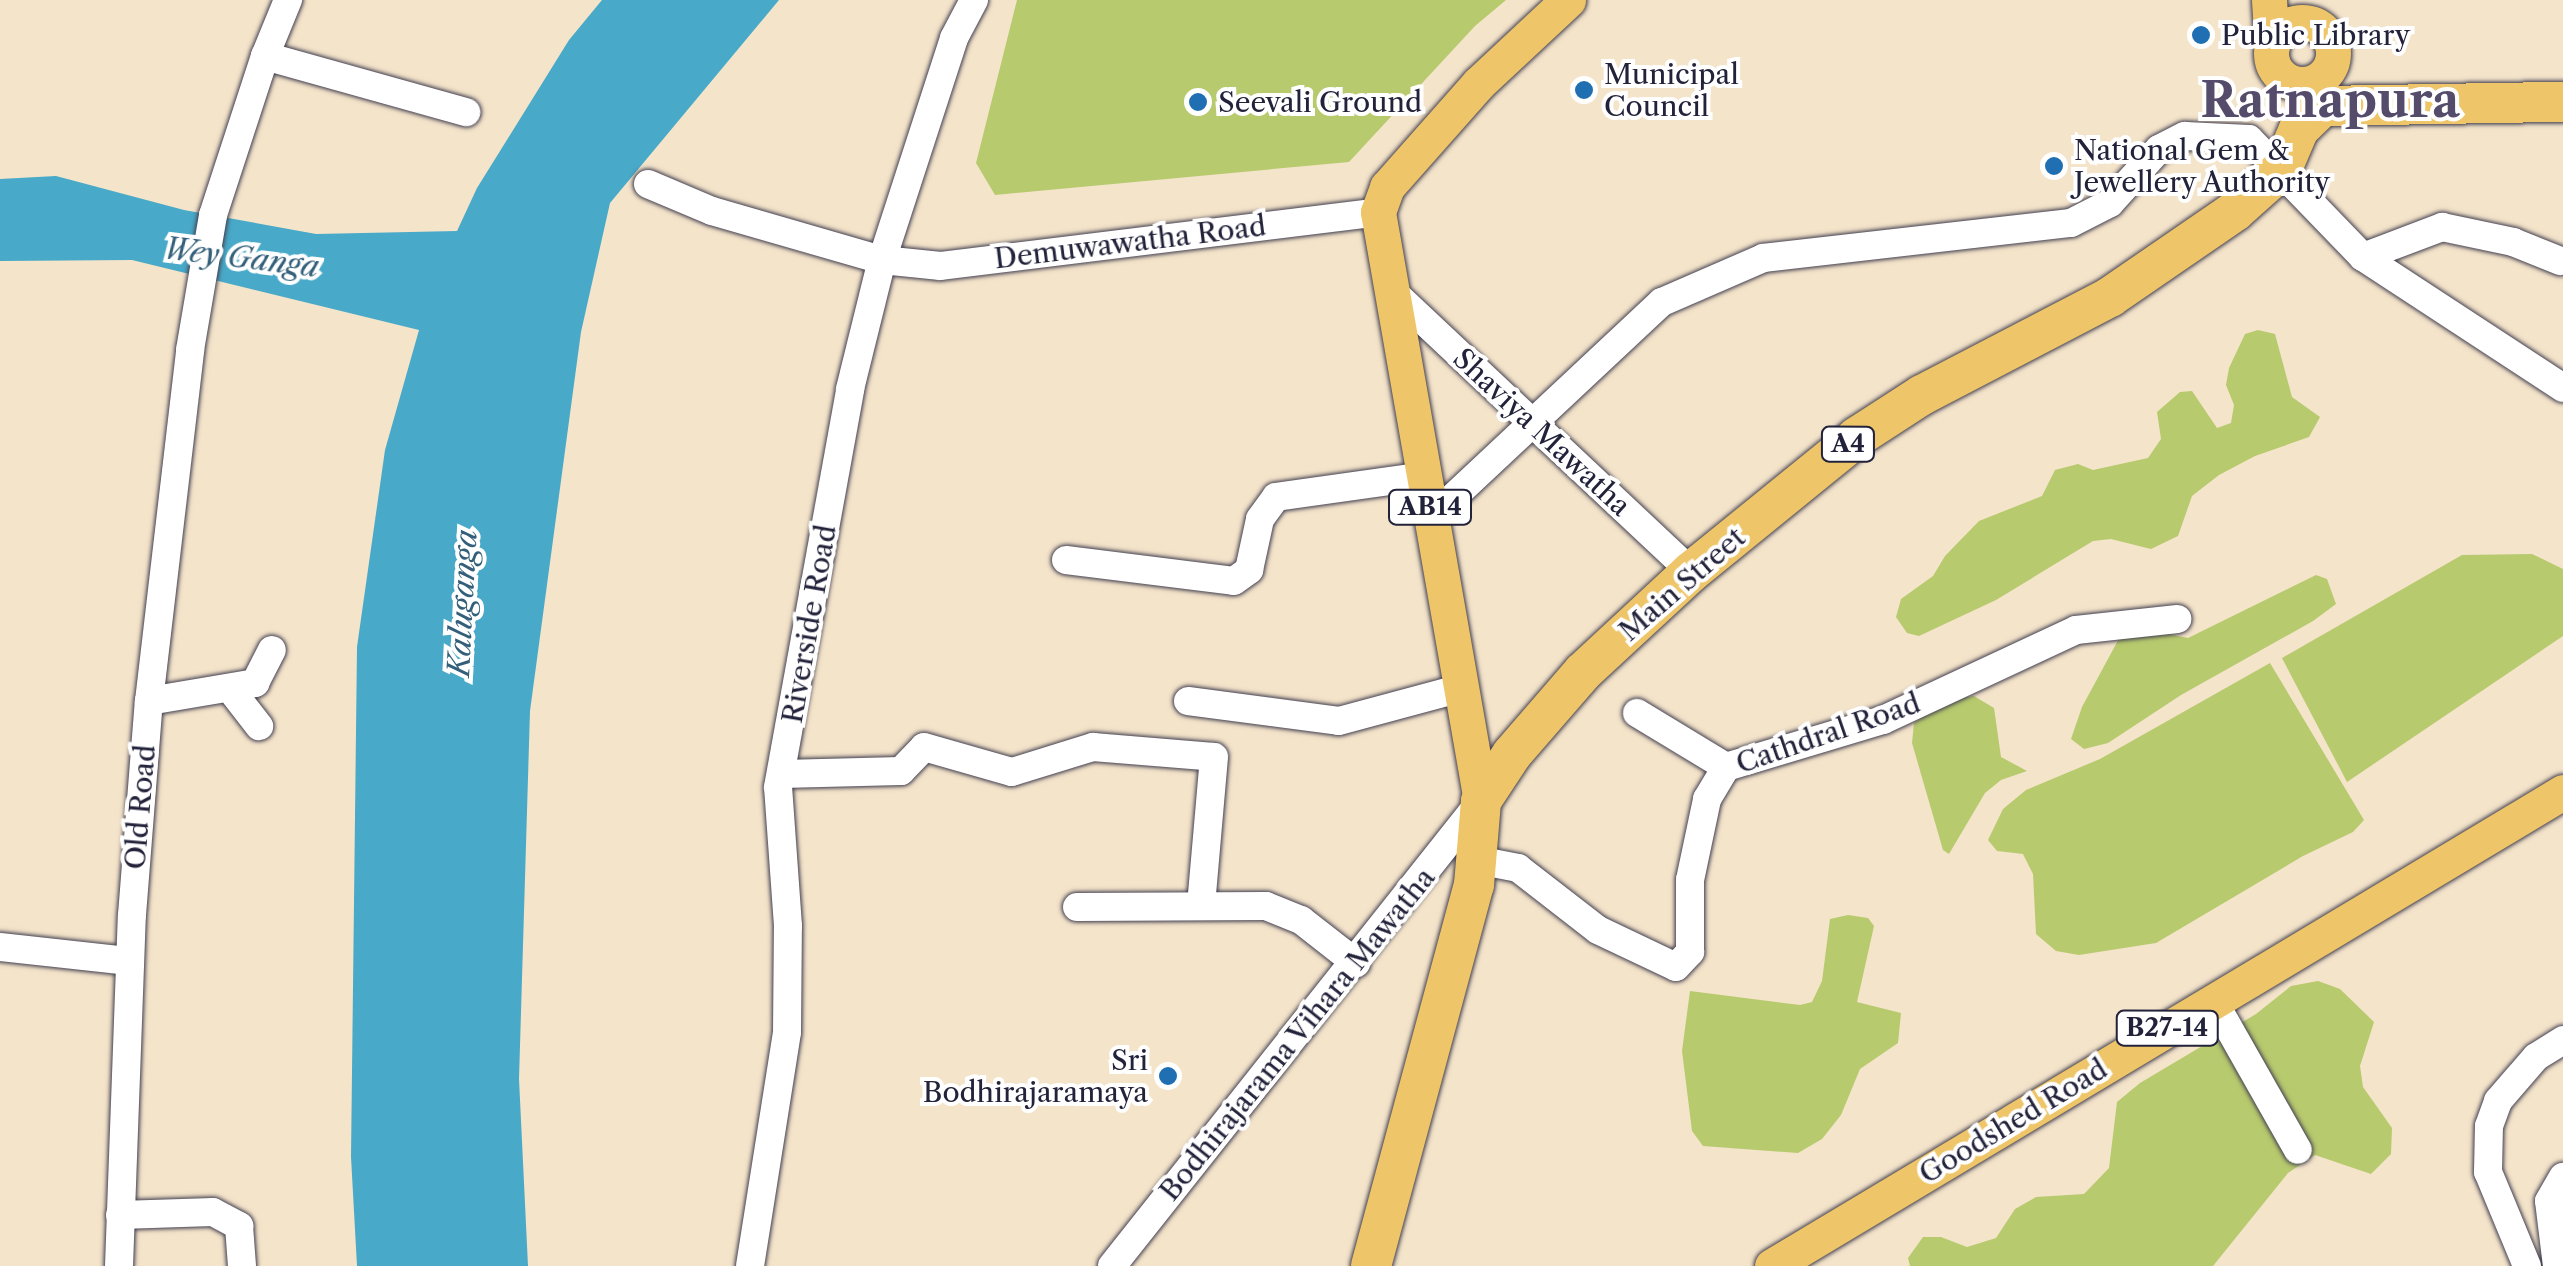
<!DOCTYPE html>
<style>
body{margin:0}
#map{position:relative;width:2563px;height:1266px;overflow:hidden;background:#f4e4ca;font-family:"Libre Caslon Text",serif}
div>[style]{position:absolute}
.green>*{inset:0;background:#b7ca6e}
.water>*{inset:0;background:#48a9c8}
.roads{filter:drop-shadow(0 0 2px #423f50) drop-shadow(0 0 2px #423f50)}
.minor>*{height:28px;margin:-14px;padding:0 14px;transform-origin:14px;border-radius:14px;background:#fff}
.major>*{height:35px;margin:-17.5px;padding:0 17.5px;transform-origin:17.5px;border-radius:17.5px;background:#eec569}
.major>.ring{margin:-17.5px;padding:0;box-sizing:content-box;background:none;border:35px solid #eec569;border-radius:50%}
.highway>*{height:40px;margin:-20px;padding:0 20px;transform-origin:20px;border-radius:20px;background:#eec569}
.dots>*{width:28px;height:28px;translate:-50% -50%;box-sizing:border-box;border:5px solid #fff;border-radius:50%}
span{translate:-50% -50%;white-space:nowrap;text-align:center;line-height:1.15;-webkit-text-stroke:8px #fff;paint-order:stroke}
.shield-label span{padding:2px 8px;background:#fff;border:2px solid;border-radius:8px;-webkit-text-stroke-width:0}
.shield-label{font-size:25px;color:#22223b;font-weight:700}
.poi-label{font-size:28px;color:#22223b}
.left{translate:0 -50%;text-align:left}
.right{translate:-100% -50%;text-align:right}
.street-label{font-size:28px;color:#22223b}
.water-label{font-size:30px;color:#335f7a;font-style:italic}
.town-label{font-size:48px;color:#554c6b;font-weight:700}
</style>
<div id="map">
<div class="green">
<i style="clip-path:polygon(1017px 0,1506px 0,1475px 26px,1349px 162px,995px 195px,976px 163px)"></i>
<i style="clip-path:polygon(2258px 330px,2275px 334px,2292px 397px,2320px 417px,2309px 437px,2255px 456px,2219px 475px,2192px 496px,2178px 536px,2151px 549px,2111px 539px,2093px 541px,1996px 600px,1919px 636px,1907px 633px,1896px 617px,1901px 599px,1933px 576px,1945px 556px,1979px 521px,2042px 496px,2055px 470px,2078px 464px,2093px 470px,2148px 458px,2161px 439px,2157px 412px,2180px 392px,2192px 391px,2217px 428px,2231px 423px,2234px 405px,2226px 385px,2229px 368px,2245px 334px)"></i>
<i style="clip-path:polygon(2532px 554px,2563px 569px,2563px 636px,2347px 782px,2282px 658px,2462px 555px)"></i>
<i style="clip-path:polygon(2316px 575px,2327px 579px,2336px 604px,2313px 621px,2181px 695px,2108px 743px,2084px 749px,2071px 739px,2082px 707px,2122px 633px,2148px 630px,2188px 638px)"></i>
<i style="clip-path:polygon(2270px 663px,2364px 820px,2353px 832px,2303px 856px,2156px 943px,2079px 955px,2056px 951px,2036px 934px,2033px 874px,2023px 854px,1997px 851px,1988px 840px,2003px 809px,2026px 790px,2100px 759px)"></i>
<i style="clip-path:polygon(1974px 696px,1994px 708px,2001px 757px,2027px 771px,2001px 780px,1985px 793px,1949px 854px,1943px 850px,1912px 743px,1914px 723px,1948px 700px)"></i>
<i style="clip-path:polygon(1848px 915px,1868px 918px,1874px 926px,1857px 1002px,1901px 1013px,1898px 1043px,1860px 1069px,1841px 1115px,1822px 1139px,1798px 1153px,1703px 1146px,1692px 1131px,1682px 1051px,1690px 991px,1800px 1005px,1812px 1002px,1822px 981px,1830px 919px)"></i>
<i style="clip-path:polygon(2318px 981px,2340px 989px,2374px 1022px,2360px 1066px,2363px 1087px,2392px 1128px,2391px 1154px,2371px 1174px,2315px 1155px,2288px 1173px,2213px 1266px,1910px 1266px,1908px 1258px,1923px 1237px,1941px 1237px,1967px 1247px,1996px 1238px,2015px 1209px,2036px 1197px,2084px 1194px,2109px 1168px,2117px 1102px,2140px 1083px,2256px 1014px,2291px 986px)"></i>
</div>
<div class="water">
<i style="clip-path:polygon(602px 0,779px 0,610px 203px,581px 332px,530px 711px,519px 1079px,528px 1266px,357px 1266px,351px 1157px,357px 647px,385px 450px,419px 330px,132px 260px,0 261px,0 179px,56px 176px,184px 210px,316px 234px,457px 231px,477px 188px,569px 40px)"></i>
</div>
<div class="roads">
<div class="minor">
<i style="left:265px;top:56px;width:209px;rotate:15.6deg"></i>
<i style="left:648px;top:184px;width:69px;rotate:22.9deg"></i>
<i style="left:712px;top:211px;width:177px;rotate:16.1deg"></i>
<i style="left:882px;top:260px;width:59px;rotate:5.8deg"></i>
<i style="left:941px;top:266px;width:440px;rotate:-7deg"></i>
<i style="left:2363px;top:257px;width:85px;rotate:-20.8deg"></i>
<i style="left:2442px;top:227px;width:73px;rotate:11.9deg"></i>
<i style="left:2513px;top:242px;width:51px;rotate:22deg"></i>
<i style="left:1392px;top:291px;width:410px;rotate:43.2deg"></i>
<i style="left:1432px;top:517px;width:315px;rotate:-43.1deg"></i>
<i style="left:1662px;top:302px;width:110px;rotate:-23.5deg"></i>
<i style="left:1763px;top:258px;width:310px;rotate:-6.5deg"></i>
<i style="left:2071px;top:223px;width:44px;rotate:-27.1deg"></i>
<i style="left:2110px;top:203px;width:73px;rotate:-47.8deg"></i>
<i style="left:2159px;top:149px;width:29px;rotate:-27deg"></i>
<i style="left:2185px;top:136px;width:64px;rotate:2.7deg"></i>
<i style="left:2249px;top:139px;width:164px;rotate:46deg"></i>
<i style="left:2363px;top:257px;width:239px;rotate:33.2deg"></i>
<i style="left:1066px;top:560px;width:169px;rotate:7.1deg"></i>
<i style="left:1234px;top:581px;width:19px;rotate:-36deg"></i>
<i style="left:1249px;top:570px;width:52px;rotate:-77.8deg"></i>
<i style="left:1260px;top:519px;width:27px;rotate:-54deg"></i>
<i style="left:1276px;top:497px;width:150px;rotate:-8deg"></i>
<i style="left:231px;top:690px;width:46px;rotate:52.1deg"></i>
<i style="left:149px;top:701px;width:108px;rotate:-9.6deg"></i>
<i style="left:255px;top:683px;width:37px;rotate:-63deg"></i>
<i style="left:1188px;top:701px;width:152px;rotate:7.5deg"></i>
<i style="left:1339px;top:721px;width:126px;rotate:-15.1deg"></i>
<i style="left:1637px;top:713px;width:104px;rotate:31.2deg"></i>
<i style="left:782px;top:774px;width:119px;rotate:-1.4deg"></i>
<i style="left:901px;top:771px;width:33px;rotate:-46deg"></i>
<i style="left:924px;top:747px;width:91px;rotate:15.9deg"></i>
<i style="left:1012px;top:772px;width:85px;rotate:-17.2deg"></i>
<i style="left:1093px;top:747px;width:121px;rotate:4.7deg"></i>
<i style="left:1214px;top:757px;width:149px;rotate:95deg"></i>
<i style="left:1477px;top:860px;width:42px;rotate:11deg"></i>
<i style="left:1518px;top:868px;width:101px;rotate:37.8deg"></i>
<i style="left:1598px;top:930px;width:86px;rotate:25.4deg"></i>
<i style="left:1676px;top:967px;width:21px;rotate:-47deg"></i>
<i style="left:1690px;top:952px;width:72px;rotate:-90deg"></i>
<i style="left:1690px;top:880px;width:83px;rotate:-78.1deg"></i>
<i style="left:1707px;top:799px;width:37px;rotate:-59deg"></i>
<i style="left:1726px;top:767px;width:164px;rotate:-16.7deg"></i>
<i style="left:1883px;top:720px;width:213px;rotate:-25deg"></i>
<i style="left:2076px;top:630px;width:102px;rotate:-6.2deg"></i>
<i style="left:1077px;top:907px;width:189px;rotate:-0.3deg"></i>
<i style="left:1266px;top:906px;width:38px;rotate:22deg"></i>
<i style="left:1301px;top:920px;width:70px;rotate:38deg"></i>
<i style="left:0;top:947px;width:130px;rotate:6.2deg"></i>
<i style="left:2213px;top:1000px;width:172px;rotate:60.5deg"></i>
<i style="left:120px;top:1215px;width:93px;rotate:-1.8deg"></i>
<i style="left:213px;top:1212px;width:30px;rotate:28deg"></i>
<i style="left:239px;top:1226px;width:40px;rotate:85.7deg"></i>
<i style="left:119px;top:1266px;width:351px;rotate:-87.9deg"></i>
<i style="left:132px;top:915px;width:215px;rotate:-85.5deg"></i>
<i style="left:149px;top:701px;width:353px;rotate:-83.3deg"></i>
<i style="left:190px;top:350px;width:137px;rotate:-80.3deg"></i>
<i style="left:213px;top:215px;width:167px;rotate:-71.9deg"></i>
<i style="left:265px;top:56px;width:61px;rotate:-67.7deg"></i>
<i style="left:750px;top:1266px;width:237px;rotate:-81deg"></i>
<i style="left:787px;top:1032px;width:106px;rotate:-89.5deg"></i>
<i style="left:788px;top:926px;width:139px;rotate:-94.1deg"></i>
<i style="left:778px;top:787px;width:404px;rotate:-79.7deg"></i>
<i style="left:850px;top:389px;width:133px;rotate:-76.1deg"></i>
<i style="left:882px;top:260px;width:233px;rotate:-72deg"></i>
<i style="left:954px;top:38px;width:43px;rotate:-62.2deg"></i>
<i style="left:1112px;top:1266px;width:592px;rotate:-51.58deg"></i>
<i style="left:2527px;top:1266px;width:102px;rotate:-112.5deg"></i>
<i style="left:2488px;top:1172px;width:46px;rotate:-88.8deg"></i>
<i style="left:2489px;top:1126px;width:27px;rotate:-70deg"></i>
<i style="left:2498px;top:1101px;width:58px;rotate:-49.2deg"></i>
<i style="left:2536px;top:1057px;width:32px;rotate:-32deg"></i>
<i style="left:2557px;top:1266px;width:65px;rotate:-97deg"></i>
<i style="left:2549px;top:1201px;width:28px;rotate:-60deg"></i>
</div>
<div class="major">
<i style="left:2269px;top:0;width:46px;rotate:86.3deg"></i>
<i class="ring" style="left:2271px;top:22px;width:27px;height:27px"></i>
<i style="left:1481px;top:801px;width:598px;rotate:-99.92deg"></i>
<i style="left:1378px;top:212px;width:27px;rotate:-70deg"></i>
<i style="left:1387px;top:187px;width:139px;rotate:-48.5deg"></i>
<i style="left:1479px;top:83px;width:122px;rotate:-43deg"></i>
<i style="left:1772px;top:1266px;width:922px;rotate:-30.93deg"></i>
</div>
<div class="highway">
<i style="left:1371px;top:1266px;width:395px;rotate:-74.9deg"></i>
<i style="left:1474px;top:885px;width:84px;rotate:-85.2deg"></i>
<i style="left:1481px;top:801px;width:56px;rotate:-56.6deg"></i>
<i style="left:1512px;top:754px;width:108px;rotate:-49.1deg"></i>
<i style="left:1583px;top:672px;width:147px;rotate:-42.8deg"></i>
<i style="left:1691px;top:572px;width:214px;rotate:-39.1deg"></i>
<i style="left:1857px;top:437px;width:77px;rotate:-32.9deg"></i>
<i style="left:1922px;top:395px;width:212px;rotate:-27.5deg"></i>
<i style="left:2110px;top:297px;width:152px;rotate:-34.5deg"></i>
<i style="left:2235px;top:211px;width:63px;rotate:-41.8deg"></i>
<i style="left:2282px;top:169px;width:43px;rotate:-67deg"></i>
<i style="left:2299px;top:129px;width:33px;rotate:-44deg"></i>
<i style="left:2323px;top:106px;width:240px;rotate:-1deg"></i>
</div>
</div>
<div class="dots">
<i style="left:2201px;top:35px;background:#1f6fb2"></i>
<i style="left:1584px;top:90px;background:#1f6fb2"></i>
<i style="left:1198px;top:102px;background:#1f6fb2"></i>
<i style="left:2054px;top:166px;background:#1f6fb2"></i>
<i style="left:1168px;top:1076px;background:#1f6fb2"></i>
</div>
<div class="shield-label">
<span style="left:1848px;top:444px">A4</span>
<span style="left:1430px;top:507px">AB14</span>
<span style="left:2167px;top:1028px">B27-14</span>
</div>
<div class="poi-label">
<span class="left" style="left:2221px;top:35px">Public Library</span>
<span class="left" style="left:1604px;top:90px">Municipal<br>Council</span>
<span class="left" style="left:1218px;top:102px">Seevali Ground</span>
<span class="left" style="left:2074px;top:166px">National Gem &amp;<br>Jewellery Authority</span>
<span class="right" style="left:1148px;top:1076px">Sri<br>Bodhirajaramaya</span>
</div>
<div class="street-label">
<span style="left:1130px;top:242px;rotate:-7deg">Demuwawatha Road</span>
<span style="left:1542px;top:432px;rotate:43deg">Shaviya Mawatha</span>
<span style="left:1682px;top:584px;rotate:-41deg">Main Street</span>
<span style="left:809px;top:624px;rotate:-80deg">Riverside Road</span>
<span style="left:1828px;top:733px;rotate:-19deg">Cathdral Road</span>
<span style="left:140px;top:807px;rotate:-85deg">Old Road</span>
<span style="left:1297px;top:1034px;rotate:-51deg">Bodhirajarama Vihara Mawatha</span>
<span style="left:2013px;top:1121px;rotate:-31deg">Goodshed Road</span>
</div>
<div class="water-label">
<span style="left:241px;top:258px;rotate:7deg">Wey Ganga</span>
<span style="left:463px;top:603px;rotate:-87deg">Kaluganga</span>
</div>
<div class="town-label">
<span style="left:2330px;top:100px">Ratnapura</span>
</div>
</div>
